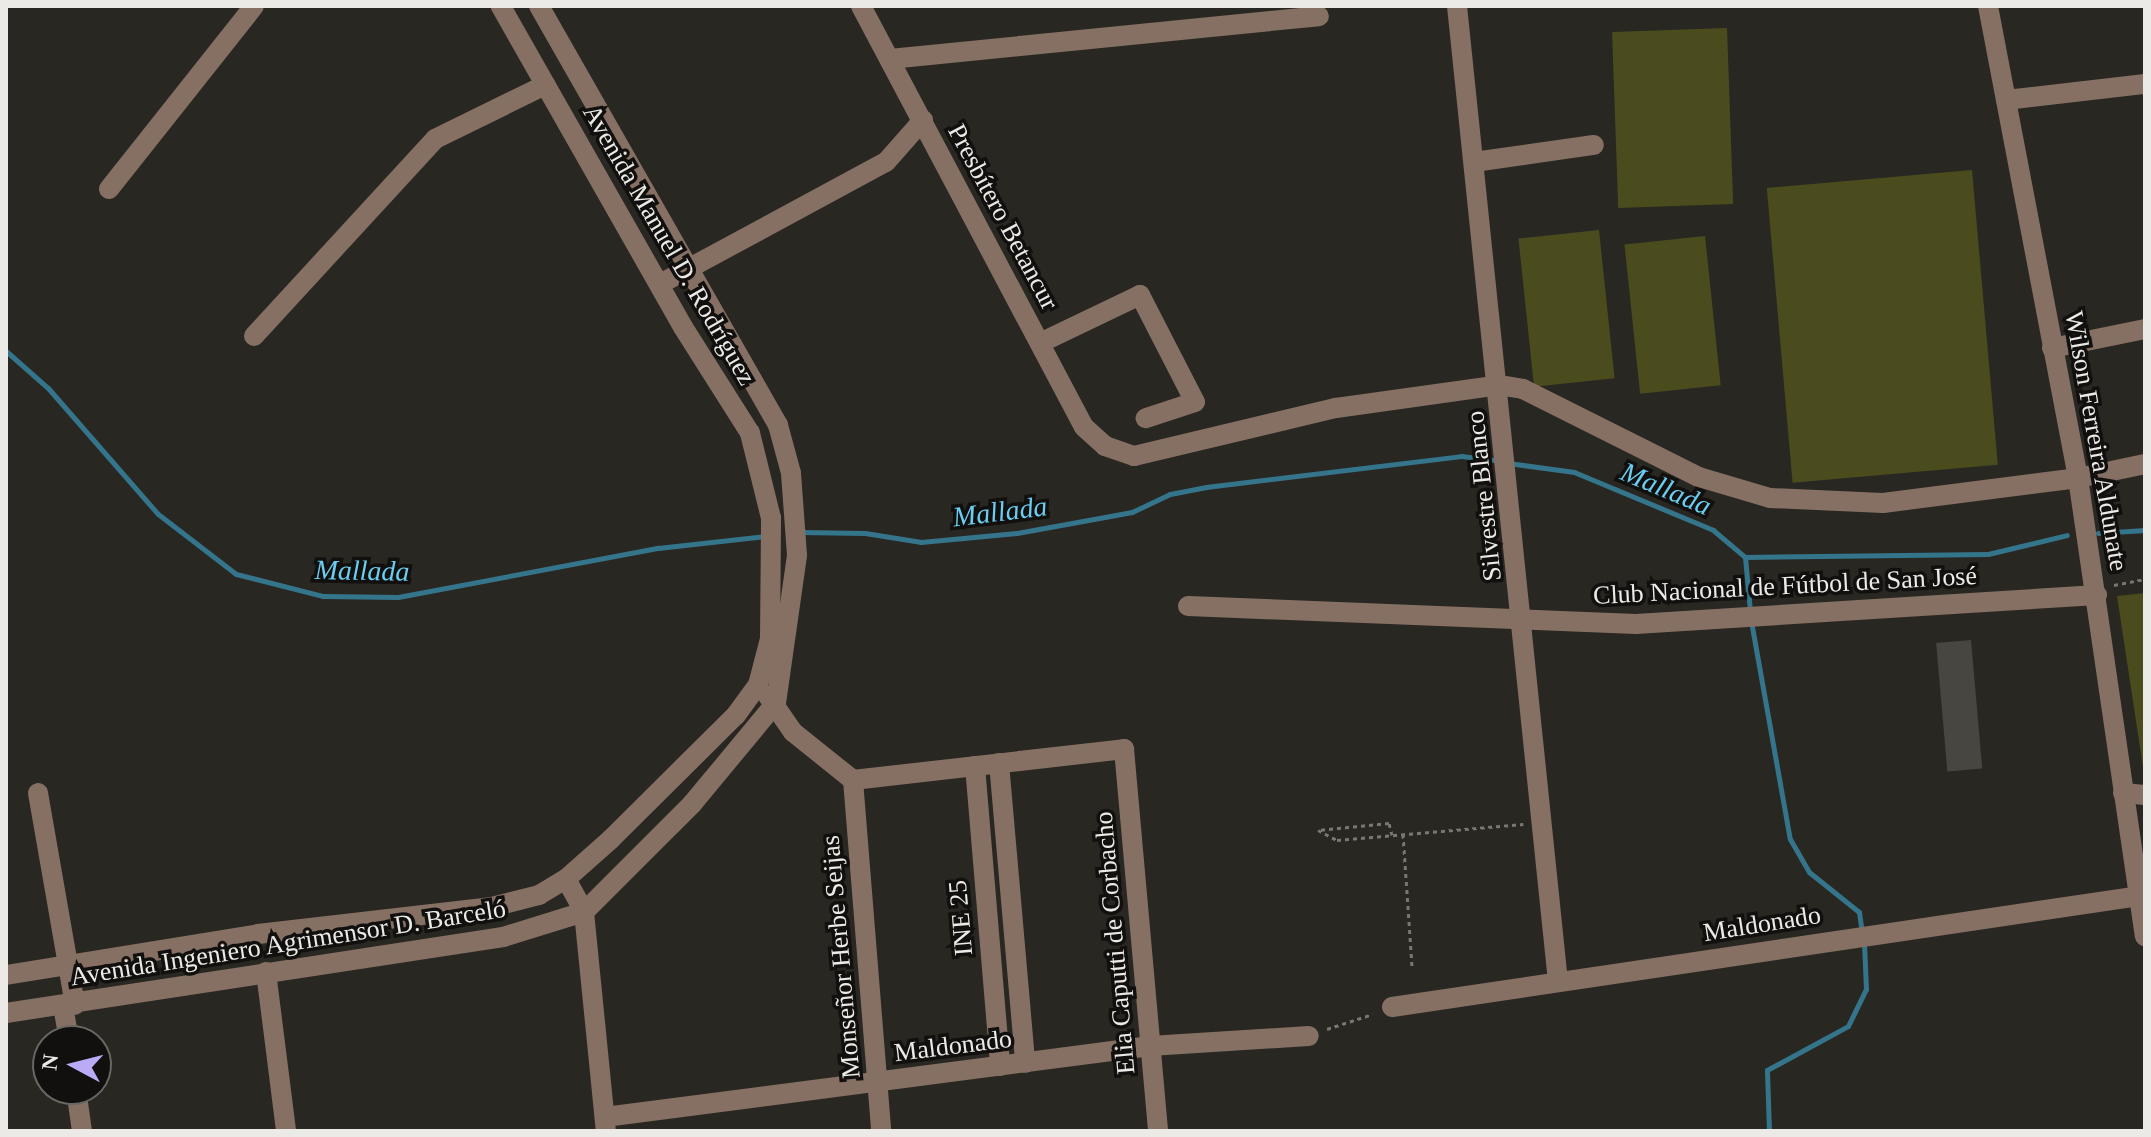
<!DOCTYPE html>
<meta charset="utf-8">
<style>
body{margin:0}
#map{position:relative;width:2151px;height:1137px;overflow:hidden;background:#292722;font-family:"Times New Roman",serif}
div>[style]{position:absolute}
.green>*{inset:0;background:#4a4c1e;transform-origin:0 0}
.stream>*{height:5px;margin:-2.5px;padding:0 2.5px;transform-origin:2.5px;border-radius:2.5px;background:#35758c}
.building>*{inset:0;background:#484640;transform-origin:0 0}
.path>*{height:3px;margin-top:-1.5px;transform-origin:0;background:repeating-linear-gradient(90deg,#787772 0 4px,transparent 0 8px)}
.minor>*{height:20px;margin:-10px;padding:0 10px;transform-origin:10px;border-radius:10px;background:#867064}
span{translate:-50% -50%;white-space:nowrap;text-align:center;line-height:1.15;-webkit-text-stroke:7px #11100e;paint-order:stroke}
.street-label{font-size:26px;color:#ebeae6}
.water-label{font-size:28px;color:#6bcdf0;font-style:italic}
.frame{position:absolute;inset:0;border:8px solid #ebeae6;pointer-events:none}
.north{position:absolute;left:32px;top:1025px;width:80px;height:80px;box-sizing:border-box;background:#11100e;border:2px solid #686764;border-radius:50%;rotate:277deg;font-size:22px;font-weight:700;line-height:32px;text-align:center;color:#ebeae6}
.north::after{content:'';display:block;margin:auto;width:28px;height:36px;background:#bbaaf6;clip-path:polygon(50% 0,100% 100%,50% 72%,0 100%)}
</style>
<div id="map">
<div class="green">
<i style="left:1727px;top:28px;width:176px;height:115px;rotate:88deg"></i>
<i style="left:1972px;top:170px;width:296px;height:206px;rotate:85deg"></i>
<i style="left:1599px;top:230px;width:149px;height:81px;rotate:84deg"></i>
<i style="left:1705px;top:236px;width:150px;height:81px;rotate:84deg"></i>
<i style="clip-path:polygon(2145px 593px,2145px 780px,2117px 596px)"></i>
</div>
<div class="stream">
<i style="left:6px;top:351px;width:56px;rotate:41.4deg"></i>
<i style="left:48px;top:388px;width:167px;rotate:48.9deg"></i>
<i style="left:158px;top:514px;width:98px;rotate:37.6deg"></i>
<i style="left:236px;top:574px;width:90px;rotate:14.2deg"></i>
<i style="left:323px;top:596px;width:75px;rotate:0.8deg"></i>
<i style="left:398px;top:597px;width:265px;rotate:-10.7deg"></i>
<i style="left:658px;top:548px;width:108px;rotate:-6.4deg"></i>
<i style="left:1508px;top:463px;width:67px;rotate:7.8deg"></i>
<i style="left:1574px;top:472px;width:151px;rotate:22.6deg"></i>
<i style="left:1713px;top:530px;width:42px;rotate:40.2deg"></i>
<i style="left:1745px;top:557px;width:243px;rotate:-0.7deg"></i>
<i style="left:1988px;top:554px;width:81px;rotate:-13.5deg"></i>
<i style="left:799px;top:532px;width:66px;rotate:0.9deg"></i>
<i style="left:865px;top:533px;width:57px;rotate:9.1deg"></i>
<i style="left:921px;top:542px;width:96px;rotate:-5.4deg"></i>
<i style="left:1017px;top:533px;width:117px;rotate:-10.3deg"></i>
<i style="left:1132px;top:512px;width:42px;rotate:-25.3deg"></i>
<i style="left:1170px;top:494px;width:37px;rotate:-11deg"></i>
<i style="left:1206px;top:487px;width:257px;rotate:-6.9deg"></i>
<i style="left:1461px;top:456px;width:38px;rotate:7deg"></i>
<i style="left:2098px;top:533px;width:47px;rotate:-3.7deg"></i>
<i style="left:1745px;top:557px;width:54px;rotate:84.7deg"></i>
<i style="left:1751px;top:621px;width:221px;rotate:79.9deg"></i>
<i style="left:1790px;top:839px;width:38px;rotate:60deg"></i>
<i style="left:1809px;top:872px;width:64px;rotate:38.7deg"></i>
<i style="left:1859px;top:912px;width:22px;rotate:82deg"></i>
<i style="left:1769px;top:1131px;width:61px;rotate:-91.9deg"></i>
<i style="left:1767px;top:1070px;width:92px;rotate:-28.5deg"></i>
<i style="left:1848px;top:1026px;width:41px;rotate:-64.1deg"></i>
<i style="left:1866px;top:989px;width:45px;rotate:-92.5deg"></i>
</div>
<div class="building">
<i style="left:1971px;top:640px;width:129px;height:35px;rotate:85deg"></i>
</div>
<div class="path">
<i style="left:2114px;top:585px;width:32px;rotate:-11deg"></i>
<i style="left:1403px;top:834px;width:133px;rotate:86.1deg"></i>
<i style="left:1392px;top:835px;width:12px;rotate:-104deg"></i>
<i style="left:1389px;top:823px;width:71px;rotate:174.4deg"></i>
<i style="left:1318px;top:830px;width:21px;rotate:28deg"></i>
<i style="left:1337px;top:840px;width:187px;rotate:-4.9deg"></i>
<i style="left:1327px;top:1029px;width:48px;rotate:-18.1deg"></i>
</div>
<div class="minor">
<i style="left:861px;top:6px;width:476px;rotate:62.1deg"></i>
<i style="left:1084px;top:427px;width:28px;rotate:42deg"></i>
<i style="left:1105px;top:446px;width:31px;rotate:19deg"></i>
<i style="left:1134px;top:456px;width:208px;rotate:-13.4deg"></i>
<i style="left:1336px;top:408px;width:165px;rotate:-8deg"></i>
<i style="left:1499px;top:385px;width:24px;rotate:9deg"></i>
<i style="left:1523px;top:389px;width:197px;rotate:26.6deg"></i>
<i style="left:1699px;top:477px;width:74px;rotate:16.5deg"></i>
<i style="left:1770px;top:498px;width:113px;rotate:2.5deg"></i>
<i style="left:1883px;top:503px;width:197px;rotate:-7.3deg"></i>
<i style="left:2078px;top:478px;width:68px;rotate:-11.8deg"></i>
<i style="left:1457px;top:6px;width:981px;rotate:84.09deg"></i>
<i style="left:1988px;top:6px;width:481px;rotate:79.2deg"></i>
<i style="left:2078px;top:478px;width:463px;rotate:81.7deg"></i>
<i style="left:890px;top:59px;width:431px;rotate:-5.7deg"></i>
<i style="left:2006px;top:100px;width:140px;rotate:-6.6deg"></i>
<i style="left:1474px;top:162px;width:121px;rotate:-8.1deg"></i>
<i style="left:109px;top:189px;width:233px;rotate:-51.6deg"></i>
<i style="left:660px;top:284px;width:257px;rotate:-28.4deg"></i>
<i style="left:886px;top:162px;width:56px;rotate:-48.6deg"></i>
<i style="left:254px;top:336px;width:268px;rotate:-47.4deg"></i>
<i style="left:435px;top:139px;width:123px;rotate:-26.1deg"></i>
<i style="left:1040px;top:343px;width:111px;rotate:-25.6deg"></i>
<i style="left:1140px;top:295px;width:120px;rotate:62.8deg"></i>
<i style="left:1195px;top:402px;width:52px;rotate:161.9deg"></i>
<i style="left:2052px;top:348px;width:95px;rotate:-11.5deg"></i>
<i style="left:1188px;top:606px;width:448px;rotate:2.3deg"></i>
<i style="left:1636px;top:624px;width:462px;rotate:-3.6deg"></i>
<i style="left:768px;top:696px;width:44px;rotate:55.2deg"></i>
<i style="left:793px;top:732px;width:77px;rotate:38.7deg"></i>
<i style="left:853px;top:780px;width:273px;rotate:-6.5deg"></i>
<i style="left:1124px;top:749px;width:384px;rotate:84.9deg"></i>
<i style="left:999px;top:763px;width:301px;rotate:85deg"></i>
<i style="left:975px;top:766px;width:301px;rotate:85.2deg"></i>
<i style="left:853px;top:780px;width:352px;rotate:85.4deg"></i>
<i style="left:38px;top:793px;width:215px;rotate:80.1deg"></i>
<i style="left:2123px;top:793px;width:22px;rotate:5deg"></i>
<i style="left:566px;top:879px;width:38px;rotate:61deg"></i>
<i style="left:584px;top:912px;width:220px;rotate:84.3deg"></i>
<i style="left:266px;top:972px;width:160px;rotate:82.8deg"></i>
<i style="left:6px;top:975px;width:255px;rotate:-9.2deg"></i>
<i style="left:258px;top:934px;width:236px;rotate:-6.6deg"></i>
<i style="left:492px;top:907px;width:49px;rotate:-14.3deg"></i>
<i style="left:539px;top:895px;width:31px;rotate:-31deg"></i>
<i style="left:566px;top:879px;width:60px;rotate:-41.6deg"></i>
<i style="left:611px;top:839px;width:176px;rotate:-44.8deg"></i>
<i style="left:736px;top:715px;width:37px;rotate:-54deg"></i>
<i style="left:758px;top:685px;width:48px;rotate:-75.4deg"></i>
<i style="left:770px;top:639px;width:121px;rotate:-89.5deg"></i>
<i style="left:771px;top:518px;width:88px;rotate:-103.9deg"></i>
<i style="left:750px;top:433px;width:125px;rotate:-122.3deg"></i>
<i style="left:683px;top:327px;width:369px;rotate:-119.6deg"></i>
<i style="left:63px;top:1006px;width:36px;rotate:80deg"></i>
<i style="left:1392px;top:1007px;width:755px;rotate:-8.45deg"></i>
<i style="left:6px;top:1013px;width:503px;rotate:-8.69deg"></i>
<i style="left:503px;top:937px;width:85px;rotate:-17.2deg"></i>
<i style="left:584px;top:912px;width:153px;rotate:-45deg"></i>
<i style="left:692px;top:804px;width:131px;rotate:-50.3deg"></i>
<i style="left:776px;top:703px;width:149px;rotate:-81.9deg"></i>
<i style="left:797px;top:555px;width:82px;rotate:-94.2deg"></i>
<i style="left:791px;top:473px;width:50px;rotate:-105.2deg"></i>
<i style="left:778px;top:425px;width:482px;rotate:-119.7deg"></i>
<i style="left:76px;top:1089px;width:42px;rotate:81.9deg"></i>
<i style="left:605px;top:1117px;width:550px;rotate:-7.42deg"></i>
<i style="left:1150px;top:1046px;width:159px;rotate:-3.6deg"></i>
</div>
<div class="street-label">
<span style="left:1003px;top:217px;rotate:62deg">Presbítero Betancur</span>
<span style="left:669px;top:245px;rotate:60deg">Avenida Manuel D. Rodríguez</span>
<span style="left:2096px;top:441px;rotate:80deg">Wilson Ferreira Aldunate</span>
<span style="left:1484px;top:496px;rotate:-96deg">Silvestre Blanco</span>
<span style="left:1785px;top:586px;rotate:-3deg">Club Nacional de Fútbol de San José</span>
<span style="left:961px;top:918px;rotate:-95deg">INE 25</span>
<span style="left:1762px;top:924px;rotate:-9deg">Maldonado</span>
<span style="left:288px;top:943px;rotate:-9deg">Avenida Ingeniero Agrimensor D. Barceló</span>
<span style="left:1115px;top:943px;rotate:-95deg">Elia Caputti de Corbacho</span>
<span style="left:841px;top:957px;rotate:-95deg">Monseñor Herbe Seijas</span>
<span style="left:953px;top:1046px;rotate:-7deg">Maldonado</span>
</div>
<div class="water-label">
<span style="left:1666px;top:489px;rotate:23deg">Mallada</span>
<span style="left:1000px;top:512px;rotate:-7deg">Mallada</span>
<span style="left:362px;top:571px;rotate:1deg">Mallada</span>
</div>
<div class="frame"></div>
<div class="north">N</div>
</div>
